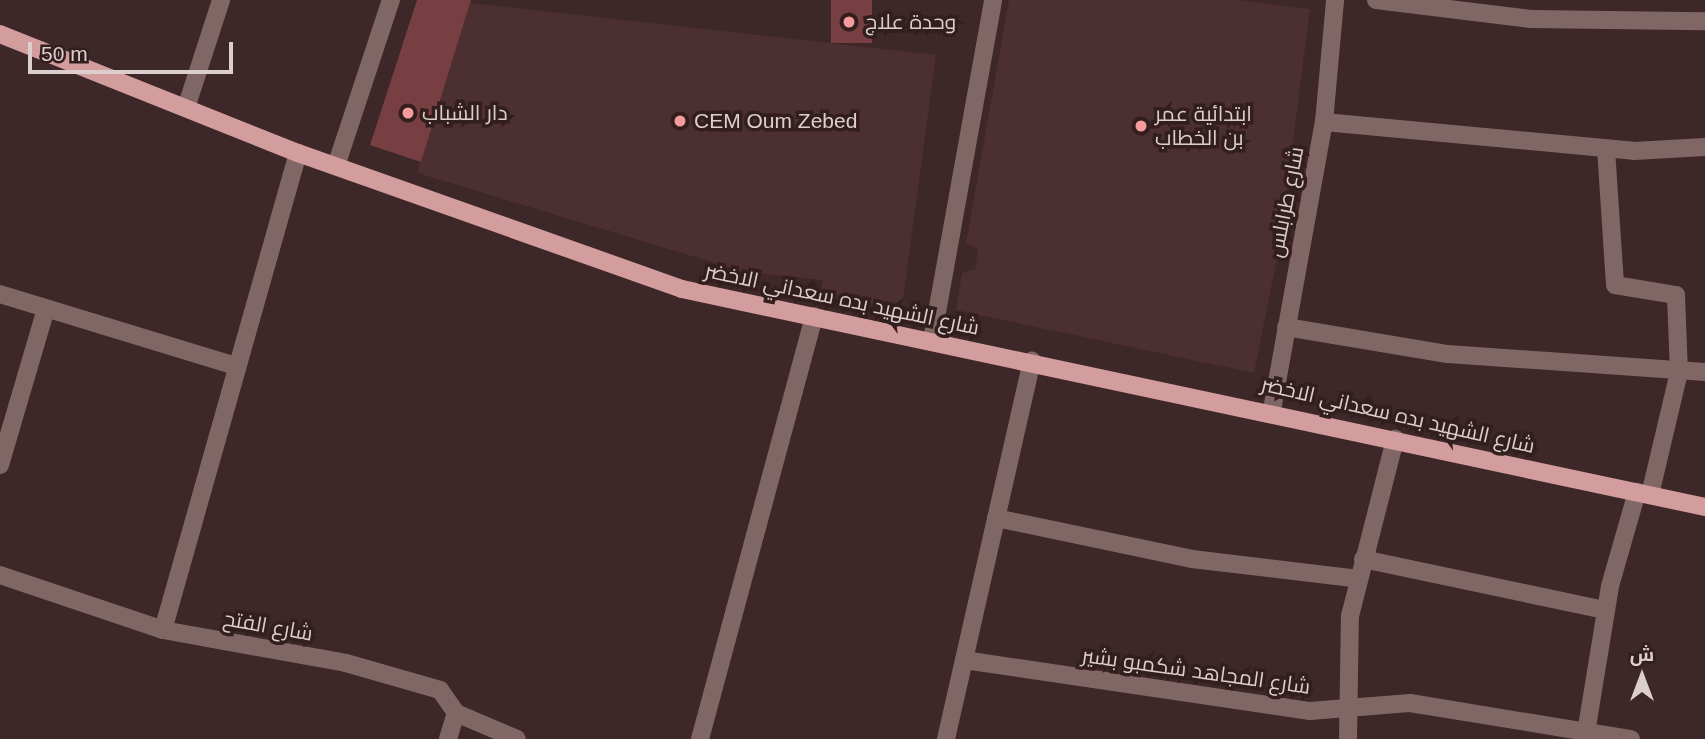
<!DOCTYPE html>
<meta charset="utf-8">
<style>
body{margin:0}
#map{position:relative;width:1705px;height:739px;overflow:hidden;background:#3e2728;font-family:Helvetica,Cairo,sans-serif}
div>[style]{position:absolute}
.built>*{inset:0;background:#4c2f30}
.building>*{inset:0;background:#773f42;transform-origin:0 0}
.minor>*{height:18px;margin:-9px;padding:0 9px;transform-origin:9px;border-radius:9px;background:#816666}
.major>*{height:18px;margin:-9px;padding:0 9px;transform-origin:9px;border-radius:9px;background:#d39d9e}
.dots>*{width:19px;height:19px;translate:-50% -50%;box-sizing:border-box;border:4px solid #331e1e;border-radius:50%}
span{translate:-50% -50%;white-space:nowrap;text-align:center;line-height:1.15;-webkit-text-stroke:7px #331e1e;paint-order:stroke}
.poi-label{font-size:21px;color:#ddcece}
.left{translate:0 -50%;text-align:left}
.street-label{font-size:21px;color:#ddcece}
.north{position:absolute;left:1607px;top:641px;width:70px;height:70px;-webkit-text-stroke:5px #331e1e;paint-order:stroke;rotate:0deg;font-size:19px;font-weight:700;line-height:28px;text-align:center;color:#ddcece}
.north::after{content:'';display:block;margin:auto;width:24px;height:32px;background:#ddcece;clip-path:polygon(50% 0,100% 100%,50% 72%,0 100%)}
.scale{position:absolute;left:28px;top:42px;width:205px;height:32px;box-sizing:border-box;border:4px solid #ddcece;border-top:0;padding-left:9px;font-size:21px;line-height:24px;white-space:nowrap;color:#ddcece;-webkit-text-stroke:5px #331e1e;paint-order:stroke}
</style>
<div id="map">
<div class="built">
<i style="clip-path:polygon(1009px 0,1238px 0,1310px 9px,1280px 243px,1254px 373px,956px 310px,962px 273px,975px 269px,978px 249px,966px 243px)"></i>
<i style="clip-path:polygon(470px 3px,936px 55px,902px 307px,822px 300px,822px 280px,745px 272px,417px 173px)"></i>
</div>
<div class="building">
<i style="clip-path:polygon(417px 0,471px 0,421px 162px,370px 145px)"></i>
<i style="left:831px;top:0;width:41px;height:43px"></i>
</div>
<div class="minor">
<i style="left:1376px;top:0;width:156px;rotate:7deg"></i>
<i style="left:1531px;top:19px;width:174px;rotate:0.7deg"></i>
<i style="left:186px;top:108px;width:114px;rotate:-72deg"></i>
<i style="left:1324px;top:122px;width:311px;rotate:5.3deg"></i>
<i style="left:1634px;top:151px;width:71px;rotate:-3.2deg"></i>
<i style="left:1606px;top:149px;width:136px;rotate:86.2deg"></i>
<i style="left:1615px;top:285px;width:62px;rotate:9.3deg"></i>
<i style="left:1676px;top:295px;width:77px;rotate:87.8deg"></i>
<i style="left:1679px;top:372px;width:126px;rotate:103.3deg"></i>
<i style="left:336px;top:166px;width:175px;rotate:-71.7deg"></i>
<i style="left:0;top:294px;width:247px;rotate:17deg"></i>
<i style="left:1286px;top:327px;width:164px;rotate:9.5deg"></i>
<i style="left:1448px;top:354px;width:258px;rotate:4deg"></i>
<i style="left:932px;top:340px;width:345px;rotate:-79.8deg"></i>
<i style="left:1272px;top:410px;width:293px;rotate:-79.8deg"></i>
<i style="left:1324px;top:122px;width:122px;rotate:-84.8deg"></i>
<i style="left:0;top:465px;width:163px;rotate:-73.6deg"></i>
<i style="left:996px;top:518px;width:200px;rotate:11.8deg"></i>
<i style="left:1192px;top:559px;width:168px;rotate:6.8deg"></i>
<i style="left:1363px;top:559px;width:247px;rotate:11.9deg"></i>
<i style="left:0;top:575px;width:172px;rotate:18.6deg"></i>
<i style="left:163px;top:630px;width:186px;rotate:10.2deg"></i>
<i style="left:346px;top:663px;width:98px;rotate:16deg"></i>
<i style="left:440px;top:690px;width:28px;rotate:55deg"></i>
<i style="left:456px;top:713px;width:66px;rotate:23.1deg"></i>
<i style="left:163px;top:630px;width:496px;rotate:-74.2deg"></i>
<i style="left:964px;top:660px;width:350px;rotate:8.4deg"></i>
<i style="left:1310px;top:711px;width:100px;rotate:-4.6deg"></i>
<i style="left:1410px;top:703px;width:224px;rotate:9.3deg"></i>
<i style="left:448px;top:739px;width:27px;rotate:-73deg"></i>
<i style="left:700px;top:739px;width:438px;rotate:-74.9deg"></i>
<i style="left:946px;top:739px;width:388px;rotate:-77.2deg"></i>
<i style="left:1348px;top:739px;width:123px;rotate:-89.1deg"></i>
<i style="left:1350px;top:616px;width:183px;rotate:-75.7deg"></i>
<i style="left:1585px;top:739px;width:155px;rotate:-80.7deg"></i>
<i style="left:1610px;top:586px;width:98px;rotate:-74deg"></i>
</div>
<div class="major">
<i style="left:0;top:34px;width:321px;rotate:21.8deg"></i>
<i style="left:298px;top:153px;width:407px;rotate:19.5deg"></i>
<i style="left:682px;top:289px;width:1046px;rotate:12.03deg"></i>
</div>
<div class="dots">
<i style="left:849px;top:22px;background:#f59b9e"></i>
<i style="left:408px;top:113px;background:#f59b9e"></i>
<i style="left:680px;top:121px;background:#f59b9e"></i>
<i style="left:1141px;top:126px;background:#f59b9e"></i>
</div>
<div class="poi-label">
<span class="left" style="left:865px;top:22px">وحدة علاج</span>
<span class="left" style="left:422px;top:113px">دار الشباب</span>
<span class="left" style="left:1155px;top:126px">ابتدائية عمر<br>بن الخطاب</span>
<span class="left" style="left:694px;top:121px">CEM Oum Zebed</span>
</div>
<div class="street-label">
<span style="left:1286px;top:202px;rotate:-79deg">شارع طرابلس</span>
<span style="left:842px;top:299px;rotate:12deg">شارع الشهيد بده سعداني الاخضر</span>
<span style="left:1398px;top:415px;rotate:13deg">شارع الشهيد بده سعداني الاخضر</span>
<span style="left:268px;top:626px;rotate:10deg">شارع الفتح</span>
<span style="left:1196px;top:671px;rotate:8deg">شارع المجاهد شكمبو بشير</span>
</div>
<div class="north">ش</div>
<div class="scale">50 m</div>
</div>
